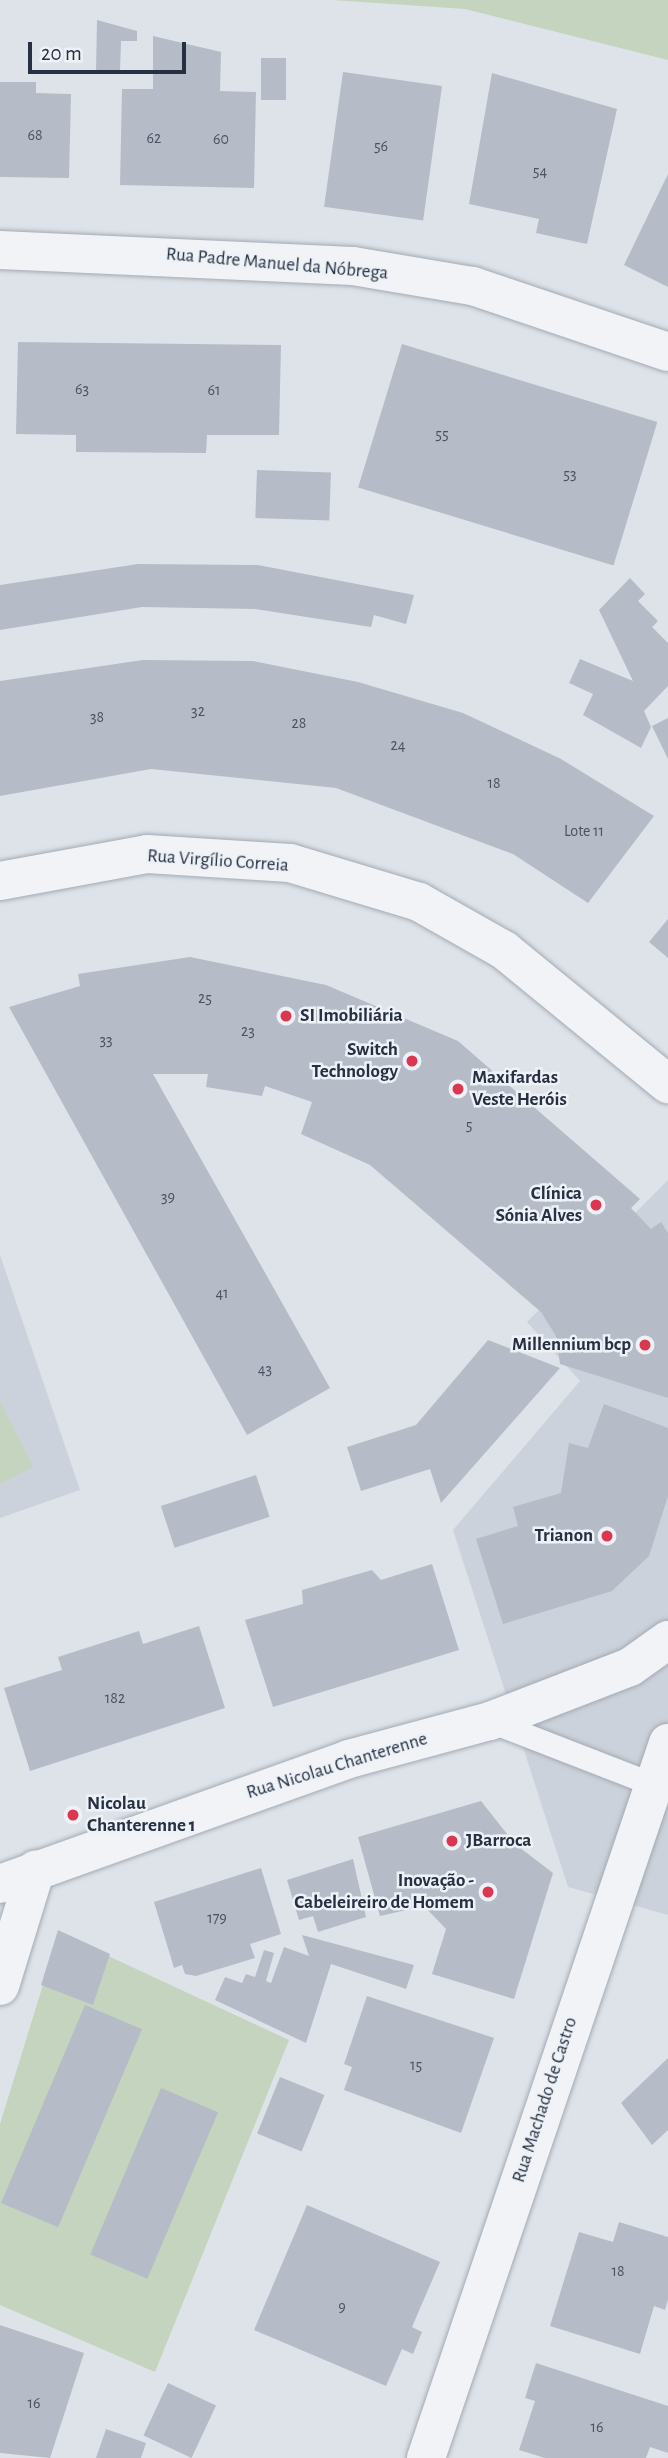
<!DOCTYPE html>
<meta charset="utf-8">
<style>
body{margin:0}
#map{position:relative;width:668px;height:2458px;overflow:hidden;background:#dee3e9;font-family:"Alegreya Sans",sans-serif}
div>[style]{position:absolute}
.built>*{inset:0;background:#ccd2db}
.green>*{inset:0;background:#c4d4bf}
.building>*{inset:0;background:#b5bcc7;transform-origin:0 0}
.roads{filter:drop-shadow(0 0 2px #a3aab4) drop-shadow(0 0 2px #a3aab4)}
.service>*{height:23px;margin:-11.5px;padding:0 11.5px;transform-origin:11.5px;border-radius:11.5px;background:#f1f3f7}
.minor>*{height:38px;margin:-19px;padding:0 19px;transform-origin:19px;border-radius:19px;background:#f1f3f7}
.tertiary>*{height:38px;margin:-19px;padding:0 19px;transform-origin:19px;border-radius:19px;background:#f1f3f7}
.dots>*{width:19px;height:19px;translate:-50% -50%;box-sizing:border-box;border:4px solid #eef2f7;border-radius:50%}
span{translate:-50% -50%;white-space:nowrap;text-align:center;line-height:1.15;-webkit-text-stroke:5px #eef2f7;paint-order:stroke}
.number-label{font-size:16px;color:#4a5363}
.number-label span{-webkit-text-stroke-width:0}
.street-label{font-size:19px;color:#263042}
.poi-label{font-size:19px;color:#263042;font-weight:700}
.left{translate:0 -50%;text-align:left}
.right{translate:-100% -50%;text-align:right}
.scale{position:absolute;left:28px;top:42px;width:158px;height:32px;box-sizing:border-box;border:4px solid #263042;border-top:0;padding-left:9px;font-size:21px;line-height:24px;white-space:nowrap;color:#263042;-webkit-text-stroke:5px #eef2f7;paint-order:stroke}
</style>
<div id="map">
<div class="built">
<i style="clip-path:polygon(668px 1180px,668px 1915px,568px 1887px,453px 1530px,580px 1381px,527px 1322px)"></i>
<i style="clip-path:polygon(0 1255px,80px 1490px,0 1518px)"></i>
</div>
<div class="green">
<i style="clip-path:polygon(332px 0,668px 0,668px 60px,465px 9px)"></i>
<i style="clip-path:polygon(0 1402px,33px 1467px,0 1484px)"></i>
<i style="clip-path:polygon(59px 1933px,289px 2040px,155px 2372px,0 2305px,0 2124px)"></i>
</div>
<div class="building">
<i style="clip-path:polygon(97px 20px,137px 31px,137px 41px,121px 41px,120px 72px,96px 72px)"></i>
<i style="clip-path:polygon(153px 36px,221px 52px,220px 91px,256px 92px,254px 188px,120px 185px,122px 89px,153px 89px)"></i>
<i style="left:261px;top:58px;width:25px;height:42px"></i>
<i style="left:343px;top:72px;width:100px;height:136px;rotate:8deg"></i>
<i style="clip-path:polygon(492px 73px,617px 109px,587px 244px,536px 233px,539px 219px,469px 204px)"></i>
<i style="clip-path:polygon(0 82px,36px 82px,36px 93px,71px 94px,69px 178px,0 177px)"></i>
<i style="clip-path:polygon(668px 174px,668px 287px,624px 265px)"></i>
<i style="clip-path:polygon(18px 342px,281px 345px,279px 435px,207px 435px,206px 453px,76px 452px,76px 435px,16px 434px)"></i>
<i style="left:402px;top:344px;width:267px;height:150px;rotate:17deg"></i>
<i style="left:257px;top:470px;width:74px;height:48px;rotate:2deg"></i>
<i style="clip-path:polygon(138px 564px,258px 565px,414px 595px,406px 624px,374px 615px,371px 627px,255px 609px,142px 607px,0 630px,0 585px)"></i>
<i style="clip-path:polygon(630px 578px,645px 594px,638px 601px,658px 621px,652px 627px,668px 643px,668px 686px,644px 711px,651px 727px,641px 748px,583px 715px,593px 694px,569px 683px,580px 659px,633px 681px,599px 610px)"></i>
<i style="clip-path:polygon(143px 660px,253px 661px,358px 682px,463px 713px,561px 759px,654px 816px,588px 903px,513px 854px,336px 788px,151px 769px,0 796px,0 681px)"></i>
<i style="clip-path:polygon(668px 718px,668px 759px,652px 726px)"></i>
<i style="clip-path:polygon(668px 919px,668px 958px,649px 942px)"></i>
<i style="clip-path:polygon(190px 957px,326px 985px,458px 1041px,640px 1199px,631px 1208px,651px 1229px,661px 1222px,668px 1233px,668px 1398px,560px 1364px,556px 1336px,541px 1312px,370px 1165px,301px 1134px,312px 1102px,265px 1086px,262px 1096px,206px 1087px,208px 1074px,153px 1074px,330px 1388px,247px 1435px,9px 1007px,80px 986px,78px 974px)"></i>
<i style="clip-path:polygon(488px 1340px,560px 1368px,441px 1503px,430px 1469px,361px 1491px,347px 1447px,416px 1425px)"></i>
<i style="clip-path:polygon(604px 1404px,668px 1428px,668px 1496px,649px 1556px,612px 1591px,503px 1624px,476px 1539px,518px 1526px,513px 1507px,561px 1493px,569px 1443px,588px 1448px)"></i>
<i style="left:256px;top:1475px;width:44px;height:100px;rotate:72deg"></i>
<i style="clip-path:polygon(432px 1564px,459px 1650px,273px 1707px,245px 1620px,303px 1604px,302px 1590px,372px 1570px,381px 1580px)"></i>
<i style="clip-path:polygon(199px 1626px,225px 1708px,30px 1771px,4px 1688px,62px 1670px,58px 1657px,139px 1631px,143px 1644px)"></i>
<i style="clip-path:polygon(481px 1801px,515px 1844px,553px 1873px,514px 1999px,432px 1974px,446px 1929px,424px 1906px,380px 1916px,358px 1837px)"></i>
<i style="clip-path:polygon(353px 1859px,366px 1917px,318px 1932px,313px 1916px,299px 1920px,287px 1880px)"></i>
<i style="clip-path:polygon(261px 1868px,281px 1934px,250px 1944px,255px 1958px,196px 1976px,185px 1974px,182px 1965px,174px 1968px,154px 1902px)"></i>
<i style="clip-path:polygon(58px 1930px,110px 1954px,93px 2005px,41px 1985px)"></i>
<i style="clip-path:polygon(302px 1935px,414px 1965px,406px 1989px,331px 1964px,306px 2043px,215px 2000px,225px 1977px,242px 1983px,246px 1974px,255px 1977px,264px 1950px,274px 1953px,266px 1981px,271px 1983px,284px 1947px,309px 1956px)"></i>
<i style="clip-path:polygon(367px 1996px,494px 2038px,461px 2133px,344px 2090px,352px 2067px,344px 2064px)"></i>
<i style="left:85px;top:2005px;width:62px;height:215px;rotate:23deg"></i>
<i style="clip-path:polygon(668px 2058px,668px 2130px,652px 2145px,621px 2103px)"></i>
<i style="left:280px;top:2077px;width:48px;height:61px;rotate:22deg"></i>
<i style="left:161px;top:2088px;width:62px;height:181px;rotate:23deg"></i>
<i style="clip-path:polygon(307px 2205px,440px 2262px,412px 2327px,422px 2332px,413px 2354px,402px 2349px,386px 2386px,254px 2330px)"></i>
<i style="clip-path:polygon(619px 2222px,668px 2237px,668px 2299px,665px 2310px,654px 2306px,640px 2354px,550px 2326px,579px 2232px,613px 2242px)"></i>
<i style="clip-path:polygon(0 2325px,84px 2353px,50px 2458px,0 2453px)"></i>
<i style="clip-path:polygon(536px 2363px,668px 2406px,668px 2453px,650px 2447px,646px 2458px,545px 2458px,519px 2450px,535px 2401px,525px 2398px)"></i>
<i style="left:168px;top:2383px;width:53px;height:58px;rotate:25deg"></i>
<i style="clip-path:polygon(106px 2429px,146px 2443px,141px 2458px,96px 2458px)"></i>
</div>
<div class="roads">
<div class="service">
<i style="left:490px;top:1721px;width:172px;rotate:21.2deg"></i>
</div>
<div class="minor">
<i style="left:0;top:250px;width:353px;rotate:2.6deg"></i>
<i style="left:353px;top:266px;width:122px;rotate:9.5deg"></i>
<i style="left:473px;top:286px;width:206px;rotate:18.7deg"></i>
<i style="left:0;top:881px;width:149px;rotate:-10.4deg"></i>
<i style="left:147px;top:854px;width:143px;rotate:3.6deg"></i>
<i style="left:290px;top:863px;width:135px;rotate:16.8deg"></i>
<i style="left:419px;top:902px;width:98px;rotate:29.5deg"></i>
<i style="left:504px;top:950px;width:212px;rotate:39.3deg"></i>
<i style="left:0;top:1986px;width:122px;rotate:-72.9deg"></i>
<i style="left:426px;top:2458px;width:755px;rotate:-71.3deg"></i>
</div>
<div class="tertiary">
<i style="left:0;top:1884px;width:371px;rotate:-19.7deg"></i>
<i style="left:349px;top:1759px;width:146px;rotate:-15.1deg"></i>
<i style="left:490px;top:1721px;width:150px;rotate:-21.1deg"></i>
<i style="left:630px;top:1667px;width:47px;rotate:-35.4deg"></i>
</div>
</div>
<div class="dots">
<i style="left:286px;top:1016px;background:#db3750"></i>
<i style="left:412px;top:1061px;background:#db3750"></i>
<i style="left:458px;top:1089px;background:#db3750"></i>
<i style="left:596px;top:1205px;background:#db3750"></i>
<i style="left:645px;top:1345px;background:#db3750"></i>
<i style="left:607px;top:1536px;background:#db3750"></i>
<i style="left:73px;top:1815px;background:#db3750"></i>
<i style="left:452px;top:1841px;background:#db3750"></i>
<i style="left:488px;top:1892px;background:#db3750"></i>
</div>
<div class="number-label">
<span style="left:35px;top:135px">68</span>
<span style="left:154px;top:138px">62</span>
<span style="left:221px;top:139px">60</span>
<span style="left:381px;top:146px">56</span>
<span style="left:540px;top:171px">54</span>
<span style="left:82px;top:389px">63</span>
<span style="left:214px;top:390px">61</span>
<span style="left:442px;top:434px">55</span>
<span style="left:570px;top:474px">53</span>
<span style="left:198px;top:711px">32</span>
<span style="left:97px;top:717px">38</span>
<span style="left:299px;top:723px">28</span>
<span style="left:398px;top:745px">24</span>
<span style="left:494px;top:783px">18</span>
<span style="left:584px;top:831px">Lote 11</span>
<span style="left:205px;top:998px">25</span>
<span style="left:248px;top:1031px">23</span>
<span style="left:106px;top:1040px">33</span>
<span style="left:469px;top:1125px">5</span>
<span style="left:168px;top:1197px">39</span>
<span style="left:222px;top:1293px">41</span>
<span style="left:265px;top:1369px">43</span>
<span style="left:115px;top:1698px">182</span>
<span style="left:217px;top:1918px">179</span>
<span style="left:416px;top:2065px">15</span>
<span style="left:618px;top:2271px">18</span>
<span style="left:342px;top:2307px">9</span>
<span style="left:34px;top:2403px">16</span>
<span style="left:597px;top:2427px">16</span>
</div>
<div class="street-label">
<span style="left:277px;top:264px;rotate:5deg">Rua Padre Manuel da Nóbrega</span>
<span style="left:218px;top:861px;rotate:4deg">Rua Virgílio Correia</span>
<span style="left:337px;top:1766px;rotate:-17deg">Rua Nicolau Chanterenne</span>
<span style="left:545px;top:2100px;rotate:-72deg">Rua Machado de Castro</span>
</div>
<div class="poi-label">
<span class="left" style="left:300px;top:1016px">SI Imobiliária</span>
<span class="right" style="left:398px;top:1061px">Switch<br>Technology</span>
<span class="left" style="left:472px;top:1089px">Maxifardas<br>Veste Heróis</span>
<span class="right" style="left:582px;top:1205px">Clínica<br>Sónia Alves</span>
<span class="right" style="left:631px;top:1345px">Millennium bcp</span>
<span class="right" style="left:593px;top:1536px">Trianon</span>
<span class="left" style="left:87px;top:1815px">Nicolau<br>Chanterenne 1</span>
<span class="left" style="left:466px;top:1841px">JBarroca</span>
<span class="right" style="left:474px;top:1892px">Inovação -<br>Cabeleireiro de Homem</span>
</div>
<div class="scale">20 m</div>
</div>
